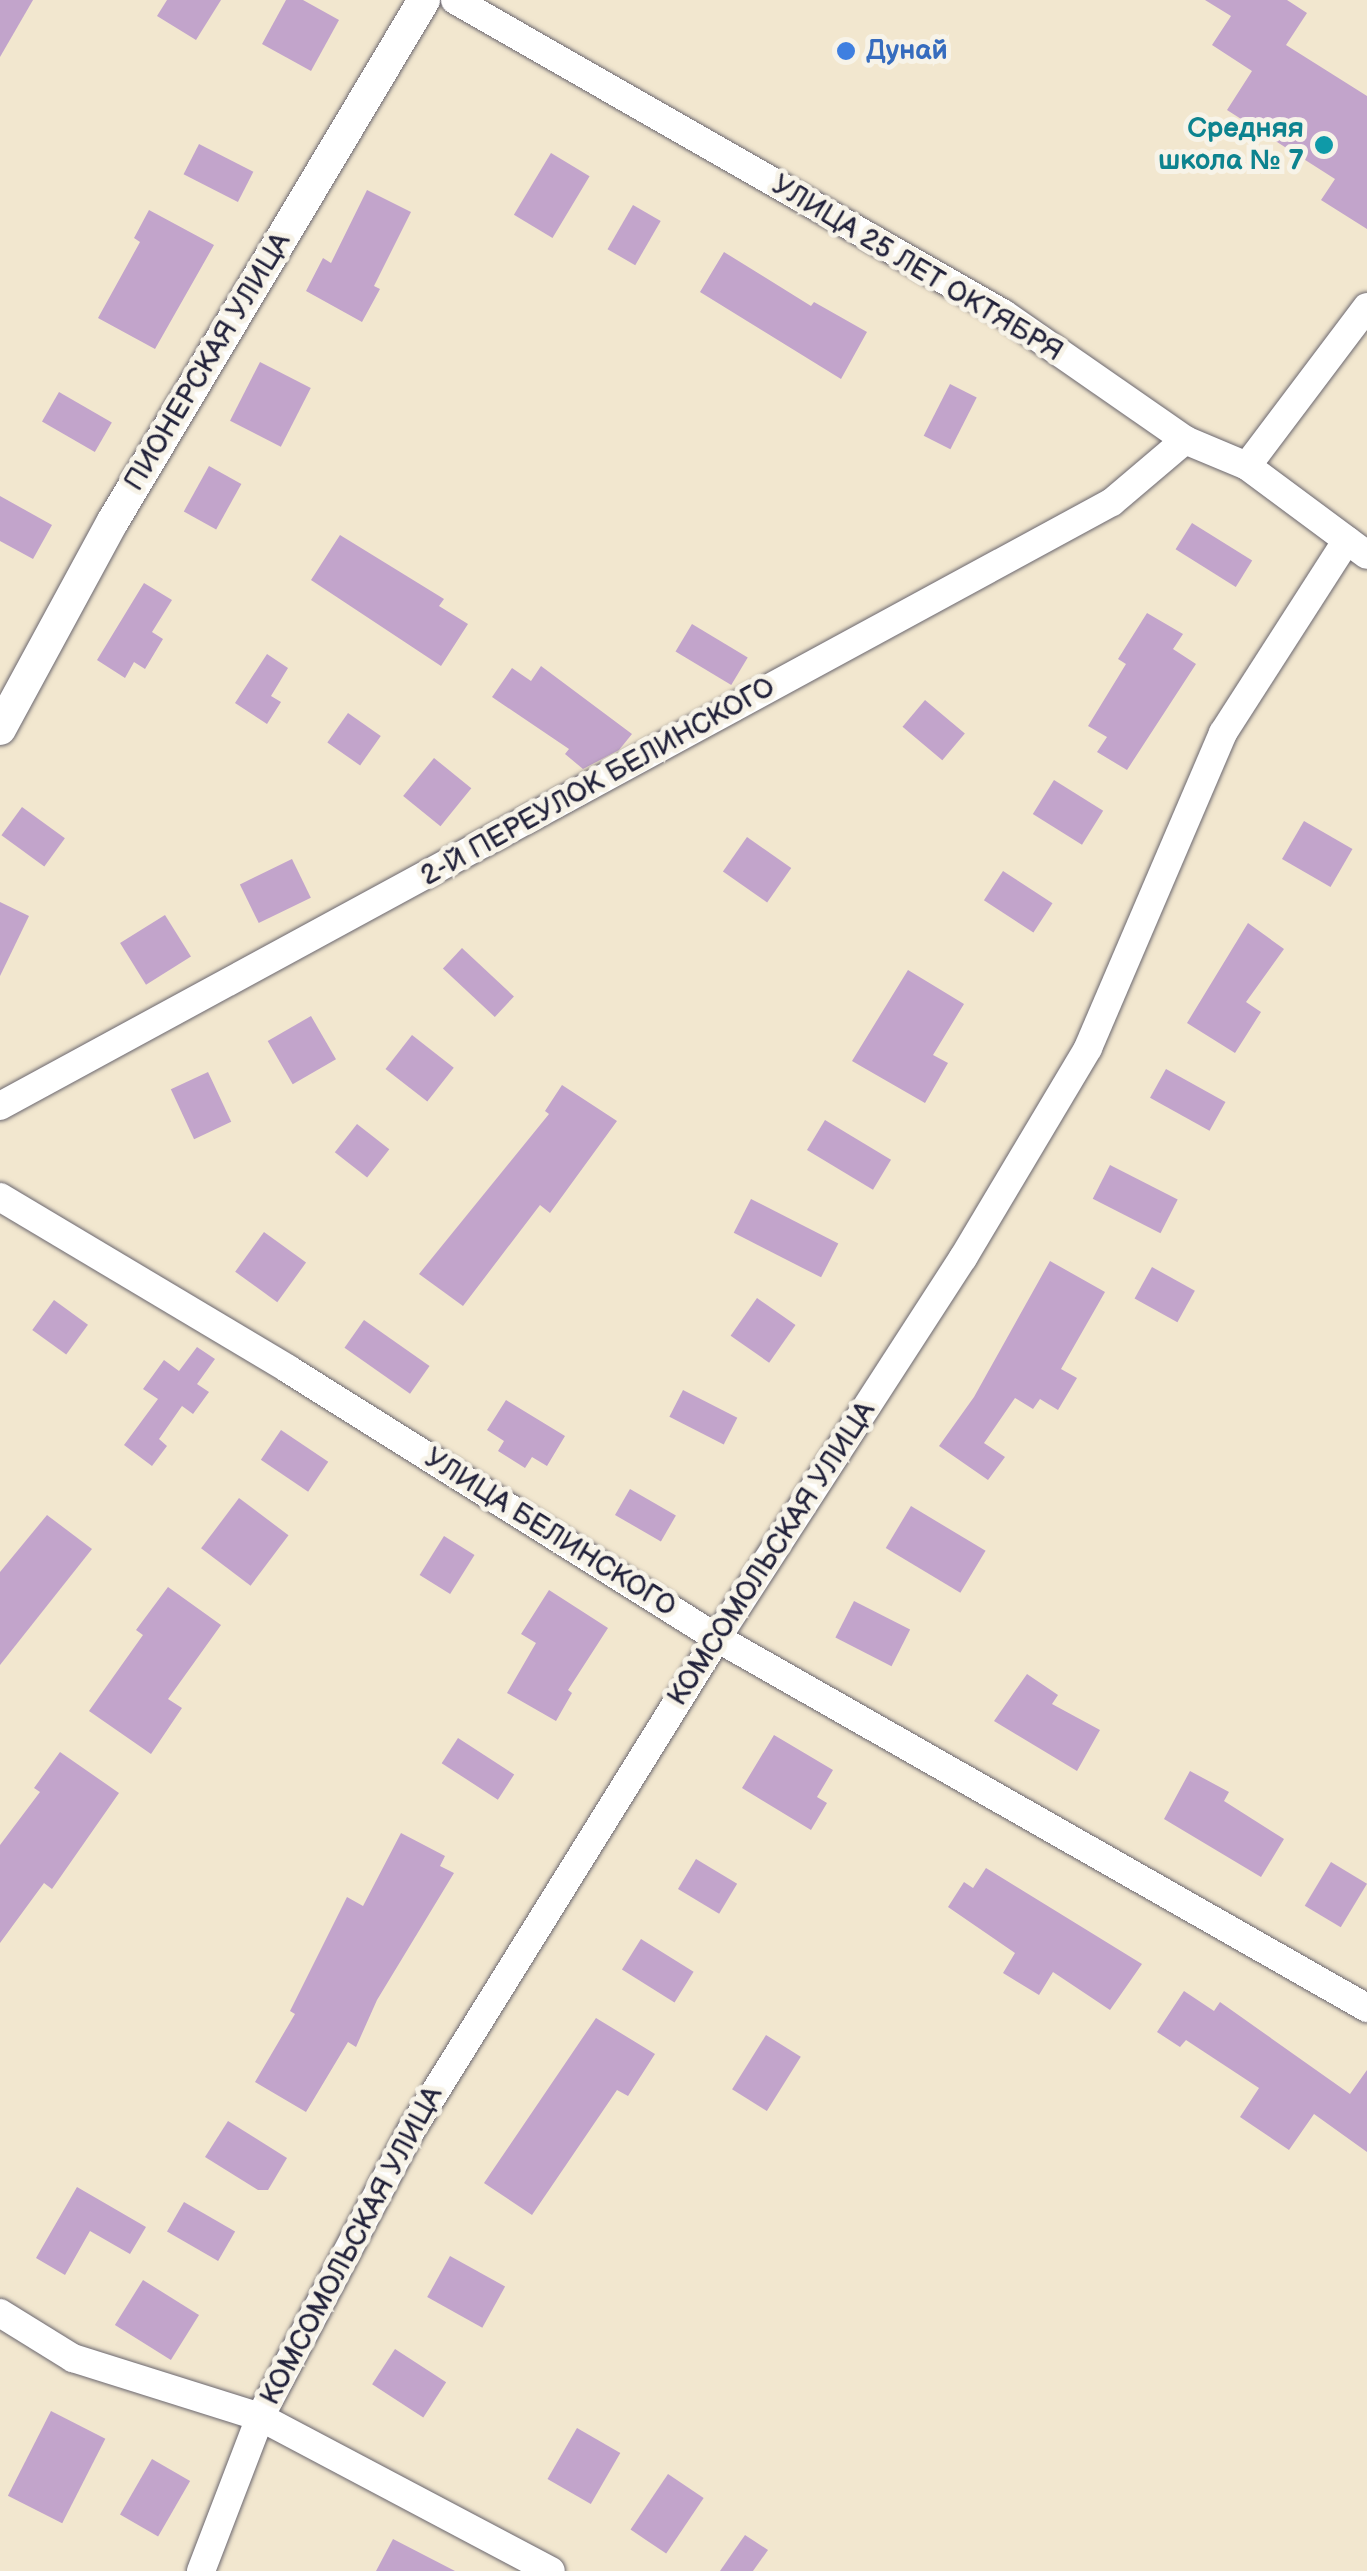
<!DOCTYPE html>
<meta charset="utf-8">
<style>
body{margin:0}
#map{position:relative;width:1367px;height:2571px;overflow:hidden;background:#f2e7cf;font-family:"Balsamiq Sans",sans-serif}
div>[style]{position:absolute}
.building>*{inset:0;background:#c2a4cb;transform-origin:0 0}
.roads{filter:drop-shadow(0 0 2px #6b676f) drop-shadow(0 0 2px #6b676f)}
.minor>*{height:28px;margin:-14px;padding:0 14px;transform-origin:14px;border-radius:14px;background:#fff}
.tertiary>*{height:32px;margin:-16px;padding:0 16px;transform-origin:16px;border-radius:16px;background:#fff}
.dots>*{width:28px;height:28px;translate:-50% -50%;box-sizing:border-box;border:5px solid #f7f3e8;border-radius:50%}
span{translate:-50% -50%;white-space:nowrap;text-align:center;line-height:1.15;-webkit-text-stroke:10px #f7f3e8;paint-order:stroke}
.shop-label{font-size:28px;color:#366cbe;font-weight:700}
.left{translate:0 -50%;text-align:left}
.culture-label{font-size:28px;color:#0d838f;font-weight:700}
.right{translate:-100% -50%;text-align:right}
.street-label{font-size:28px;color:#22223b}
</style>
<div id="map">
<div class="building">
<i style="clip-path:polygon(0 0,33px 0,0 57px)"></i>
<i style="clip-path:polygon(167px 0,221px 0,196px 40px,157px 16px)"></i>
<i style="clip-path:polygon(286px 0,303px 0,339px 20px,311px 71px,262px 44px)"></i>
<i style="clip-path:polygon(1205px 0,1287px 0,1307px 13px,1286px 45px,1367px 96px,1367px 229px,1321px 200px,1335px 179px,1227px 110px,1252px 71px,1212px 45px,1231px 16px)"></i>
<i style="left:199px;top:144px;width:61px;height:34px;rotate:27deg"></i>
<i style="left:551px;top:153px;width:45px;height:72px;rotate:31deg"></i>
<i style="clip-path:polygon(367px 190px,411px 212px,374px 286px,380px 289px,362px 322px,306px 291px,323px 258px,331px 263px)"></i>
<i style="left:633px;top:205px;width:32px;height:51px;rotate:30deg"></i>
<i style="clip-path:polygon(149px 210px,214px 245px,155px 349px,98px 318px,140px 242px,134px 238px)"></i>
<i style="clip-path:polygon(724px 252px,811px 306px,814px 302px,867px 332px,841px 379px,700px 292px)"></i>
<i style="left:260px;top:362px;width:57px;height:66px;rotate:27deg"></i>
<i style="left:950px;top:384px;width:30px;height:58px;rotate:27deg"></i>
<i style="left:59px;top:392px;width:61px;height:34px;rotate:30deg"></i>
<i style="left:209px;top:466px;width:37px;height:52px;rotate:29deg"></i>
<i style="clip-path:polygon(0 496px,52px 525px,33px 559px,0 541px)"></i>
<i style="left:1192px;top:523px;width:71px;height:31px;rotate:32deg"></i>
<i style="clip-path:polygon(340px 535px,444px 599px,439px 606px,468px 624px,441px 666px,311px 580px)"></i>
<i style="clip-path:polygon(144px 583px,172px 600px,152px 632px,163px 639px,145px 669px,134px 662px,125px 678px,97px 660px)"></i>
<i style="clip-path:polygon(1147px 613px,1183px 634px,1173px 649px,1196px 664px,1127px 770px,1097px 752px,1107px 737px,1088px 726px,1126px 664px,1118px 659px)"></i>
<i style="left:692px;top:624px;width:65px;height:32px;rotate:31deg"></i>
<i style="clip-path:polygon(267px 654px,288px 668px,271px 696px,281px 702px,267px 724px,235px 703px)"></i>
<i style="clip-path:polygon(541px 666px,632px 734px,619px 750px,583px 769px,565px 754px,569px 749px,492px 697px,512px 668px,531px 681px)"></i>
<i style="left:925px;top:700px;width:52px;height:35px;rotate:40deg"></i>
<i style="left:348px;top:713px;width:40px;height:36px;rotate:35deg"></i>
<i style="left:434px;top:758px;width:48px;height:49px;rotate:39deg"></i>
<i style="left:1054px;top:780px;width:58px;height:40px;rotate:32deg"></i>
<i style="left:22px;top:807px;width:53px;height:35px;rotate:36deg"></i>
<i style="left:1304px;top:821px;width:56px;height:44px;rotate:30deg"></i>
<i style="left:747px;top:837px;width:54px;height:42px;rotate:35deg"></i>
<i style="left:292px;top:859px;width:43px;height:58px;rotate:64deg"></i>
<i style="left:1003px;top:871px;width:59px;height:35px;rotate:33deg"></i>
<i style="clip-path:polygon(0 902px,29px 916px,0 976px)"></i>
<i style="left:165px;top:915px;width:49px;height:53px;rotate:58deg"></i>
<i style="clip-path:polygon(1248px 923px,1284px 949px,1246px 1002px,1261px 1012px,1235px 1053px,1187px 1023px)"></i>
<i style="left:462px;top:948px;width:71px;height:28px;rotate:43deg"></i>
<i style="clip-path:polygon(908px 970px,964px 1004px,933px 1055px,948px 1063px,925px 1103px,852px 1061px)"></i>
<i style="left:311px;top:1016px;width:50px;height:50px;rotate:60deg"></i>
<i style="left:412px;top:1035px;width:53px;height:43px;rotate:38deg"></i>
<i style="left:1166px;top:1069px;width:68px;height:33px;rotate:29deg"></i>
<i style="left:208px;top:1072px;width:55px;height:41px;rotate:65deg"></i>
<i style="clip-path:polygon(562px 1085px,617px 1121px,550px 1213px,540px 1205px,463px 1306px,419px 1274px,549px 1114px,545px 1111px)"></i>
<i style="left:825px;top:1120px;width:77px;height:35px;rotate:31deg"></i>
<i style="left:357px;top:1124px;width:41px;height:36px;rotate:38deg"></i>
<i style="left:1110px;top:1165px;width:76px;height:38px;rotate:27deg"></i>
<i style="left:751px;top:1199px;width:98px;height:38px;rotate:27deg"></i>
<i style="left:264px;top:1232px;width:52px;height:49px;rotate:36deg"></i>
<i style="clip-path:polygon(1050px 1261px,1105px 1292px,1061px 1369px,1077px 1378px,1058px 1410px,1040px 1399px,1033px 1409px,1015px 1398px,984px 1443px,1005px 1457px,988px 1480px,939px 1446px,974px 1397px)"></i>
<i style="left:1152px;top:1267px;width:49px;height:36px;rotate:29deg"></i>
<i style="left:757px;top:1298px;width:47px;height:46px;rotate:35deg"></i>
<i style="left:54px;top:1300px;width:42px;height:37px;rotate:36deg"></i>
<i style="left:364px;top:1320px;width:80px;height:34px;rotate:35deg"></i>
<i style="clip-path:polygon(197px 1347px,215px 1359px,197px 1384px,209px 1392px,193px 1414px,182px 1406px,159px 1439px,167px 1446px,152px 1466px,124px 1445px,158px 1399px,143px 1389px,164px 1360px,179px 1371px)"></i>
<i style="left:683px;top:1390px;width:61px;height:30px;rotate:27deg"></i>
<i style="clip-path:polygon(506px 1400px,565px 1436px,547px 1466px,532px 1457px,525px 1468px,498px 1451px,504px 1441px,487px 1430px)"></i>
<i style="left:281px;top:1430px;width:57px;height:36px;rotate:34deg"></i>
<i style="left:630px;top:1489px;width:53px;height:30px;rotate:30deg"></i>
<i style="left:239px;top:1498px;width:62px;height:63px;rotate:37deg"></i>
<i style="left:911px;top:1506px;width:87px;height:49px;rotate:31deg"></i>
<i style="clip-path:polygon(47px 1515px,92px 1549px,0 1665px,0 1572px)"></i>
<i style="left:444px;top:1536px;width:36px;height:46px;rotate:32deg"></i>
<i style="clip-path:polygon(168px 1587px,221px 1625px,168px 1699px,182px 1708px,151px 1754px,89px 1711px,143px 1635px,136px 1630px)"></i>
<i style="clip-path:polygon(549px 1590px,608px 1628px,568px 1690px,572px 1693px,556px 1721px,507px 1693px,536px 1643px,521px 1634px)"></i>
<i style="left:854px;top:1601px;width:63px;height:41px;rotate:27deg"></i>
<i style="clip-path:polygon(1027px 1674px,1058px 1695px,1052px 1704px,1100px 1730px,1077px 1771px,994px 1721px)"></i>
<i style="clip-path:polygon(774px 1735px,833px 1770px,817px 1797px,827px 1803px,811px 1830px,742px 1788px)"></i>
<i style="left:458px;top:1738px;width:67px;height:30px;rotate:33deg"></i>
<i style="clip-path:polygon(60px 1752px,119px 1793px,52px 1889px,44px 1883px,0 1943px,0 1845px,40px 1792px,34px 1788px)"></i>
<i style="clip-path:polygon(1190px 1771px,1229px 1792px,1224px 1801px,1284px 1839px,1261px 1877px,1164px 1819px)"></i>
<i style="clip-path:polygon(401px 1833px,445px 1856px,440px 1866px,454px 1873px,377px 2000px,356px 2047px,348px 2042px,306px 2112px,255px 2082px,295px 2014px,290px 2011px,347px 1897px,363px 1906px)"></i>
<i style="left:696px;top:1859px;width:48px;height:35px;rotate:31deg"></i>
<i style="left:1331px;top:1862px;width:42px;height:51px;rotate:31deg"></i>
<i style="clip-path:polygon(986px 1868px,1142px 1964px,1110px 2010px,1053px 1972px,1039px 1995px,1003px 1973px,1015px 1953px,948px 1907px,964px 1882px,973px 1888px)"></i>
<i style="left:641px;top:1939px;width:62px;height:36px;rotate:32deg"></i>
<i style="clip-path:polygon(1184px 1991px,1214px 2011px,1220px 2002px,1350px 2094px,1367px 2070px,1367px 2152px,1314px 2114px,1289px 2150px,1240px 2117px,1259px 2088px,1186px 2040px,1180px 2047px,1157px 2032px)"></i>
<i style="clip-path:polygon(596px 2018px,655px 2054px,628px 2096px,617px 2090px,532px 2215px,484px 2183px)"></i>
<i style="left:766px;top:2035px;width:41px;height:64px;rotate:32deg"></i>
<i style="clip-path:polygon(228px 2121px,287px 2158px,268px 2190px,258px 2190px,205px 2157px)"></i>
<i style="clip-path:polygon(77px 2187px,146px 2227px,130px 2254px,90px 2231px,65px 2275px,36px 2258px)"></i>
<i style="left:184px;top:2202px;width:59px;height:34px;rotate:30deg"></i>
<i style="left:450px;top:2256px;width:63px;height:47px;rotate:29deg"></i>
<i style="left:143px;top:2280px;width:66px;height:53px;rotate:32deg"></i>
<i style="left:395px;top:2349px;width:61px;height:42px;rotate:33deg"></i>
<i style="left:51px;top:2411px;width:61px;height:95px;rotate:27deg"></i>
<i style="left:577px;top:2428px;width:50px;height:59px;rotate:30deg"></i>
<i style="left:152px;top:2459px;width:44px;height:64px;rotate:30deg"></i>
<i style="left:668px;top:2474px;width:43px;height:67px;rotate:34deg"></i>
<i style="clip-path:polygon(745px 2535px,768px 2550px,753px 2571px,720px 2571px)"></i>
<i style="clip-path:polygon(393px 2539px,455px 2571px,376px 2571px)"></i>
</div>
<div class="roads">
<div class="minor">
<i style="left:455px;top:0;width:632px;rotate:29.77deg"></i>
<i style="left:1004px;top:314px;width:221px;rotate:34.8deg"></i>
<i style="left:1185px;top:440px;width:67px;rotate:22.8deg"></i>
<i style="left:1247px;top:466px;width:149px;rotate:36.6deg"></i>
<i style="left:1247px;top:466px;width:199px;rotate:-53deg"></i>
<i style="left:0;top:1106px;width:1265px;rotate:-28.51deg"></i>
<i style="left:1112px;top:502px;width:96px;rotate:-40.3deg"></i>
<i style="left:0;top:1197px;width:335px;rotate:30.8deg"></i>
<i style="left:288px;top:1369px;width:506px;rotate:32.09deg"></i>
<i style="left:717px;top:1638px;width:748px;rotate:29.65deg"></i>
<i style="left:0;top:2313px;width:86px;rotate:31.7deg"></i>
<i style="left:73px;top:2358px;width:196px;rotate:17.5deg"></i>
<i style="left:260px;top:2417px;width:329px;rotate:27.9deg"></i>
<i style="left:201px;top:2571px;width:165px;rotate:-69deg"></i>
<i style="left:260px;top:2417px;width:326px;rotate:-62.2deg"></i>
<i style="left:412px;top:2129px;width:578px;rotate:-58.15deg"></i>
<i style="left:717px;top:1638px;width:453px;rotate:-57.1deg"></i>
<i style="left:963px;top:1258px;width:244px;rotate:-59.2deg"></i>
<i style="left:1088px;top:1048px;width:343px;rotate:-66.8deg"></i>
<i style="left:1223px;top:733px;width:229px;rotate:-57.3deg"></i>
</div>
<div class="tertiary">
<i style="left:0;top:729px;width:237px;rotate:-61.5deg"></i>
<i style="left:113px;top:521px;width:607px;rotate:-59.17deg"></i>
</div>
</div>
<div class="dots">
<i style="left:846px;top:51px;background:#3f7fe0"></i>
<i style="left:1324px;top:145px;background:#0f9aa8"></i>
</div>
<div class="shop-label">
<span class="left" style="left:866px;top:51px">Дунай</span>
</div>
<div class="culture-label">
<span class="right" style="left:1304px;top:145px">Средняя<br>школа № 7</span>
</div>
<div class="street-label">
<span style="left:917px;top:269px;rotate:31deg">УЛИЦА 25 ЛЕТ ОКТЯБРЯ</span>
<span style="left:208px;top:362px;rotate:-59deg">ПИОНЕРСКАЯ УЛИЦА</span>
<span style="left:598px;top:782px;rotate:-29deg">2-Й ПЕРЕУЛОК БЕЛИНСКОГО</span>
<span style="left:550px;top:1533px;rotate:32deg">УЛИЦА БЕЛИНСКОГО</span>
<span style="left:772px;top:1554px;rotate:-57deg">КОМСОМОЛЬСКАЯ УЛИЦА</span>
<span style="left:352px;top:2246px;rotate:-62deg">КОМСОМОЛЬСКАЯ УЛИЦА</span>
</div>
</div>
